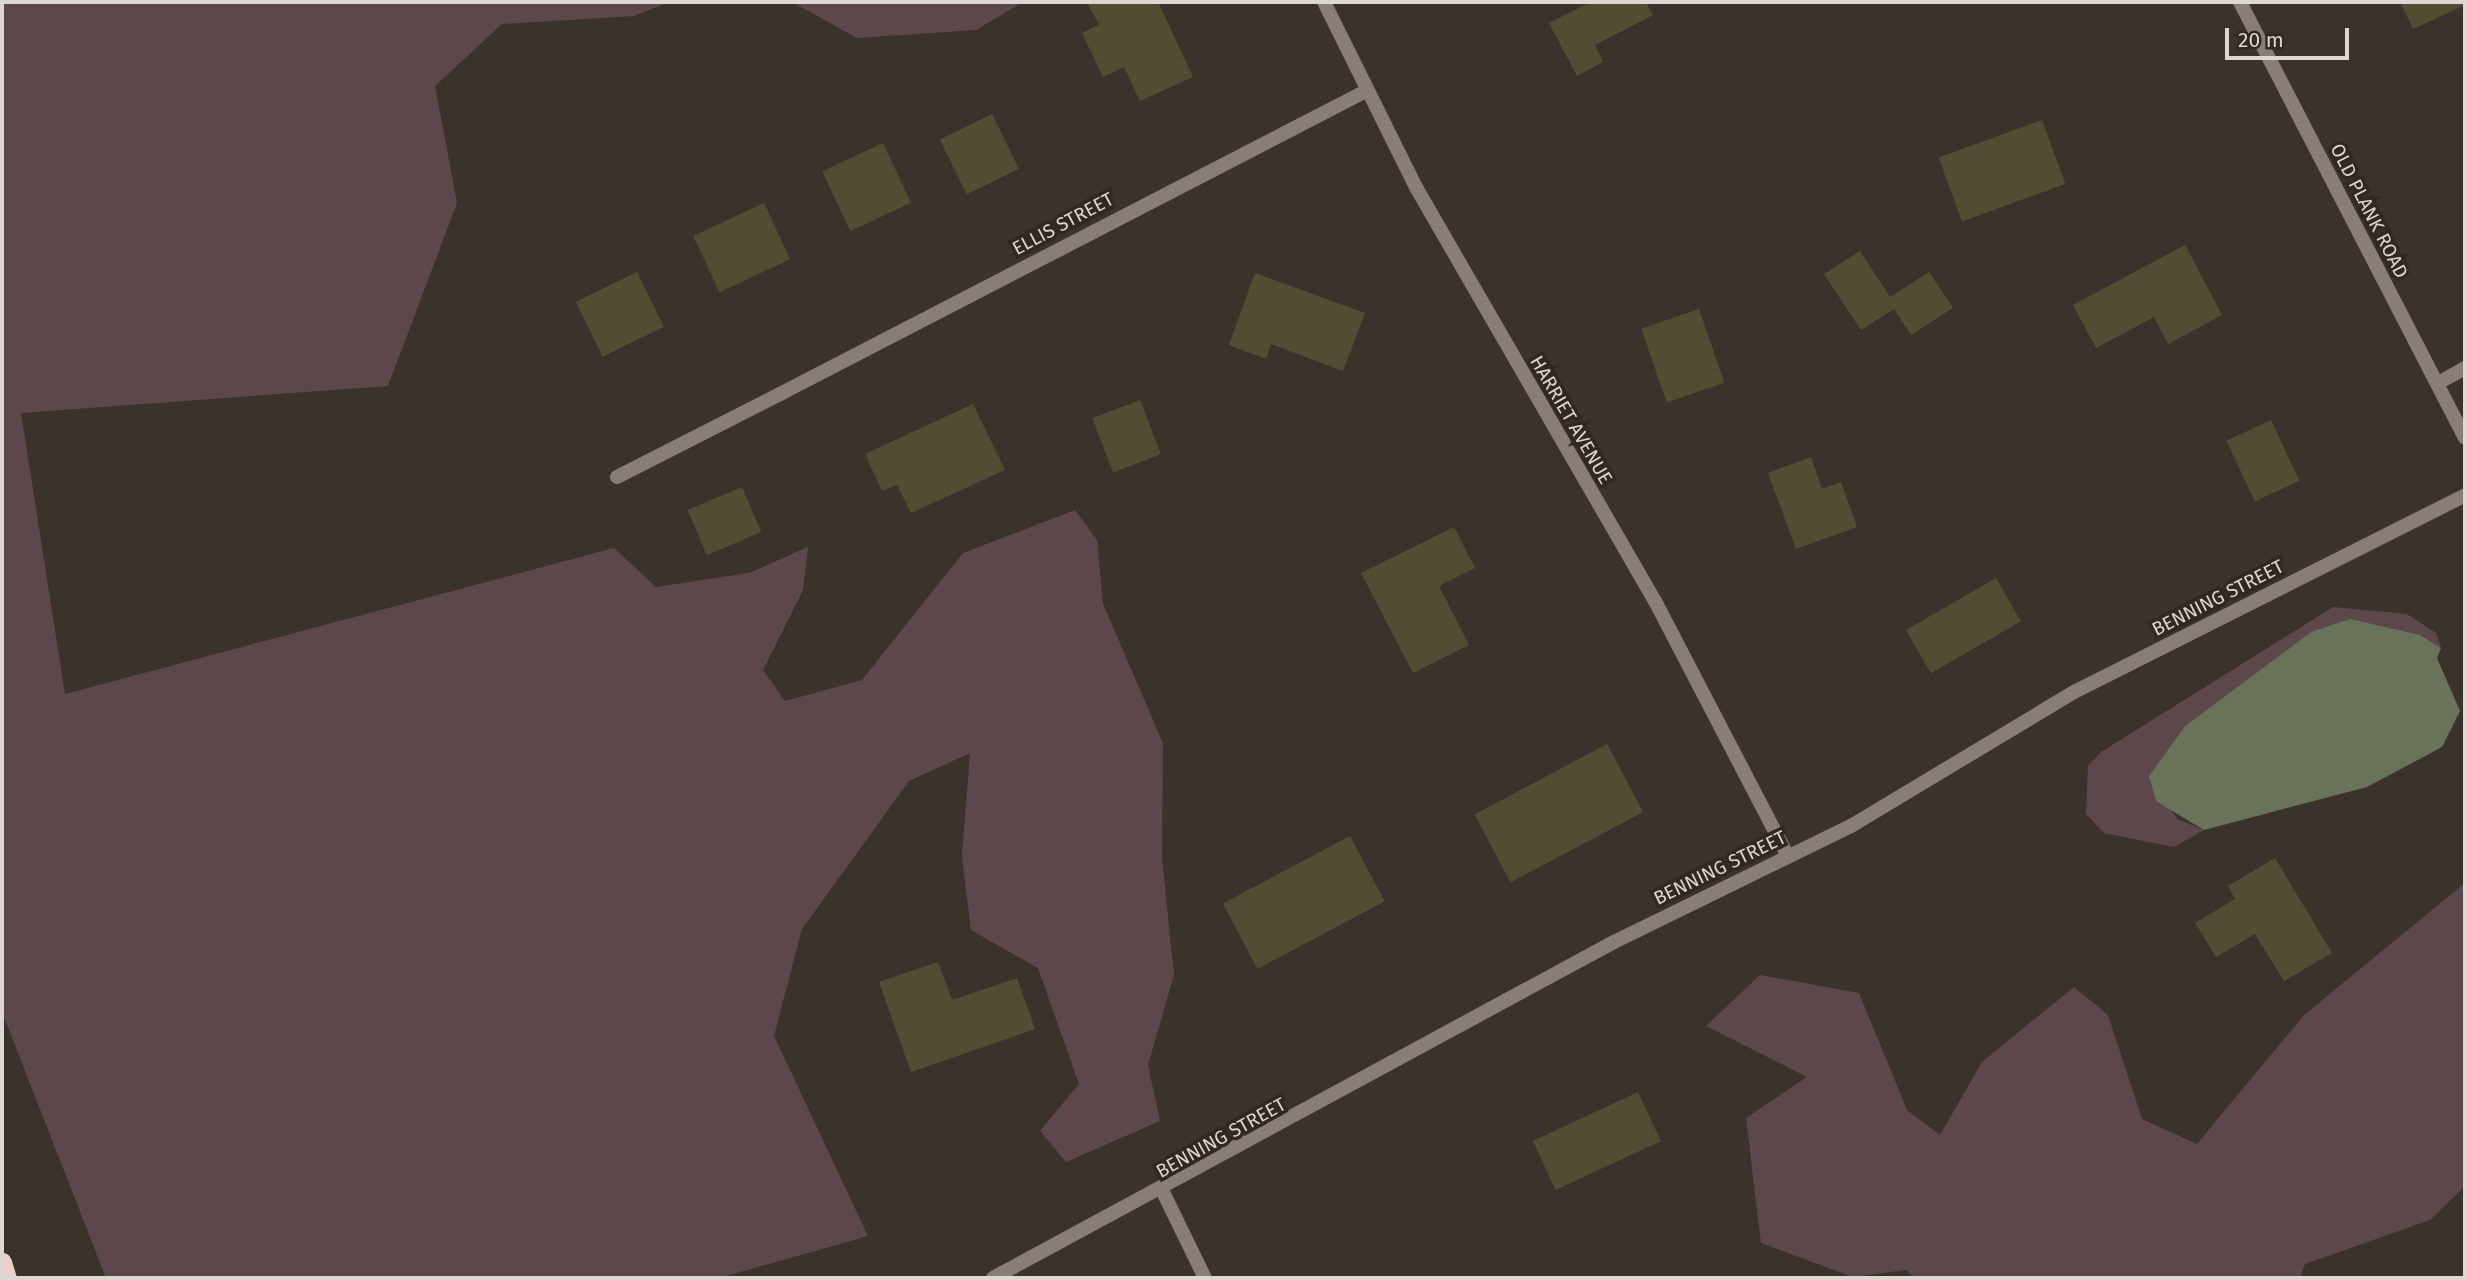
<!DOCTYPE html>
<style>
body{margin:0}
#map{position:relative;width:2467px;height:1280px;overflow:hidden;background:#3b332b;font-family:"Fira Sans",sans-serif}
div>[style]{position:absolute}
.green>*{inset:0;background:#5c484b}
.water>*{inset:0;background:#687359}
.building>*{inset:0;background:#524d32;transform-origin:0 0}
.service>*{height:14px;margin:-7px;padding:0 7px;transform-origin:7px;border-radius:7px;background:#8a7c77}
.minor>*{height:14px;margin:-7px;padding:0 7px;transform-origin:7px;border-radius:7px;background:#8a7c77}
.tertiary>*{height:14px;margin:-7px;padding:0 7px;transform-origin:7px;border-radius:7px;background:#8a7c77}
.trunk>*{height:19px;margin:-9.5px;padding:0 9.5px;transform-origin:9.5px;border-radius:9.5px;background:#edd0c8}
span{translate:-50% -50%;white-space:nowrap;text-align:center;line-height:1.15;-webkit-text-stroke:7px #312921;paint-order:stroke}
.street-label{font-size:19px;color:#ddd7d2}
.frame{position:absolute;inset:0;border:4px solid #ddd7d2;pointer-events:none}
.scale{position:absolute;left:2225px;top:28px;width:124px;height:32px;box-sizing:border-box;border:4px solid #ddd7d2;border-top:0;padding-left:9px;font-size:21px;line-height:24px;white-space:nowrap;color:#ddd7d2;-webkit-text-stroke:5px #312921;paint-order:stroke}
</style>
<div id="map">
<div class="green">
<i style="clip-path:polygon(2px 2px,669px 2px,634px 16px,502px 24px,435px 86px,457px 203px,388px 386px,21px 413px,65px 694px,614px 548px,656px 587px,749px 573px,808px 547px,803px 590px,763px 670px,785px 701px,862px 680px,963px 553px,1075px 510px,1097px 540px,1103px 604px,1163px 743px,1162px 858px,1174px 975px,1148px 1065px,1160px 1121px,1066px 1162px,1040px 1131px,1079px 1084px,1038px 968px,971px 930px,962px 856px,970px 753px,909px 781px,802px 929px,774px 1036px,868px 1236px,719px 1278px,106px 1278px,2px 1012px)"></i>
<i style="clip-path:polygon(792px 2px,1023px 2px,976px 30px,857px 38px)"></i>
<i style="clip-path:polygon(2333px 607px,2407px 614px,2436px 633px,2441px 648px,2420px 635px,2311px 632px,2185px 726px,2149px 776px,2177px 819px,2204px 830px,2174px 847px,2104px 833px,2086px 814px,2088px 766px,2101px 752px)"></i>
<i style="clip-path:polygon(2465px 883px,2465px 1186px,2430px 1220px,2305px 1264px,2300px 1278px,1915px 1278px,1906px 1270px,1853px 1277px,1761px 1243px,1746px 1118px,1807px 1077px,1706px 1026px,1760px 975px,1859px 993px,1907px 1110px,1940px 1135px,1982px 1062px,2074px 987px,2108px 1015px,2142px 1119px,2197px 1144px,2304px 1015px)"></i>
</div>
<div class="water">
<i style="clip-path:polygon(2350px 619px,2420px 635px,2441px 648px,2437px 658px,2460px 711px,2442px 747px,2367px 787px,2204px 830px,2156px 801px,2149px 776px,2185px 726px,2311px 632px)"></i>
</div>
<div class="building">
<i style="clip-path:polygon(1087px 2px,1158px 2px,1193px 77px,1140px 101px,1124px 67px,1103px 77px,1082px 33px,1099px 25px)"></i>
<i style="clip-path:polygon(1591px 2px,1646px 2px,1653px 15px,1595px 45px,1603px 62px,1577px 76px,1549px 23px)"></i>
<i style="clip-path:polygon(2400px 2px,2461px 2px,2463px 6px,2413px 29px)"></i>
<i style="left:992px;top:114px;width:61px;height:58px;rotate:64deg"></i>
<i style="left:2042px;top:120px;width:68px;height:110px;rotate:70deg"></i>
<i style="left:883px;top:143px;width:66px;height:67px;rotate:65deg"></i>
<i style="left:764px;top:203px;width:62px;height:78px;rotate:65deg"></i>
<i style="clip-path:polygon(2185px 245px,2222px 315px,2168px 344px,2154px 317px,2096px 348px,2073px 305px)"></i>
<i style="clip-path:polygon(1860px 251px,1890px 297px,1929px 272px,1953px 308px,1911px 335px,1894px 309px,1861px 330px,1824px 274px)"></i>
<i style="left:637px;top:272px;width:61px;height:68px;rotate:64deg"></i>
<i style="clip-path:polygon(1255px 273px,1365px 313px,1343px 371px,1271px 344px,1266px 359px,1229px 345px)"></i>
<i style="left:1699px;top:309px;width:78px;height:61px;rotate:71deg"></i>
<i style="left:1140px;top:400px;width:58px;height:51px;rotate:69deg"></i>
<i style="clip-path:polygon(973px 404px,1005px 470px,911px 513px,897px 485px,882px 491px,865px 454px)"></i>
<i style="left:2271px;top:420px;width:67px;height:49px;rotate:65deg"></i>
<i style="clip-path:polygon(1811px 457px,1822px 489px,1841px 482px,1857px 527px,1796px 549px,1768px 473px)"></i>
<i style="left:742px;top:487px;width:49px;height:59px;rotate:67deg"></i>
<i style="clip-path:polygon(1454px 527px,1475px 568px,1439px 586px,1469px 645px,1413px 673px,1361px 573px)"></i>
<i style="left:1996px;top:578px;width:50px;height:104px;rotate:60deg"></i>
<i style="left:1607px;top:744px;width:77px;height:150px;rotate:62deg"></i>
<i style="left:1350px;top:836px;width:74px;height:144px;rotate:62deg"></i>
<i style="clip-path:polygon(2275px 858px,2332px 953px,2284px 981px,2255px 934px,2216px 957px,2195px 923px,2235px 899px,2228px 886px)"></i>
<i style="clip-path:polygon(938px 962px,952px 1000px,1017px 978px,1035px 1029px,911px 1072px,879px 982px)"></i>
<i style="left:1638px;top:1092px;width:54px;height:116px;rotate:65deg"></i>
</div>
<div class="service">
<i style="left:617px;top:477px;width:183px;rotate:-27deg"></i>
</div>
<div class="minor">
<i style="left:1324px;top:2px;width:209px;rotate:63.6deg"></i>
<i style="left:1417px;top:189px;width:476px;rotate:60deg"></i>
<i style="left:1655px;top:601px;width:288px;rotate:62.5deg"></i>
<i style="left:2438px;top:383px;width:31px;rotate:-29deg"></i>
<i style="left:780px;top:394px;width:660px;rotate:-27.34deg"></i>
<i style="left:1163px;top:1192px;width:96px;rotate:64deg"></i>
<i style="left:993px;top:1278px;width:706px;rotate:-28.42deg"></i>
<i style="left:1614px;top:942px;width:264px;rotate:-26.1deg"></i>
<i style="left:1851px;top:826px;width:260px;rotate:-31deg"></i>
<i style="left:2074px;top:692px;width:438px;rotate:-26.7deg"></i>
</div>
<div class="tertiary">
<i style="left:2240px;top:2px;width:490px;rotate:62.7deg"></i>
</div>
<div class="trunk">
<i style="left:2px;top:1262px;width:17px;rotate:73deg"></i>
</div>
<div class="street-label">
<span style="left:2369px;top:211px;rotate:63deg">OLD PLANK ROAD</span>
<span style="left:1063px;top:224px;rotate:-28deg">ELLIS STREET</span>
<span style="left:1571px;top:420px;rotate:60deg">HARRIET AVENUE</span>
<span style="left:2218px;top:598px;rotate:-27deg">BENNING STREET</span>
<span style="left:1720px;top:868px;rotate:-26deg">BENNING STREET</span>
<span style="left:1221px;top:1138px;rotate:-29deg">BENNING STREET</span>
</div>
<div class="frame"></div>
<div class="scale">20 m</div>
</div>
